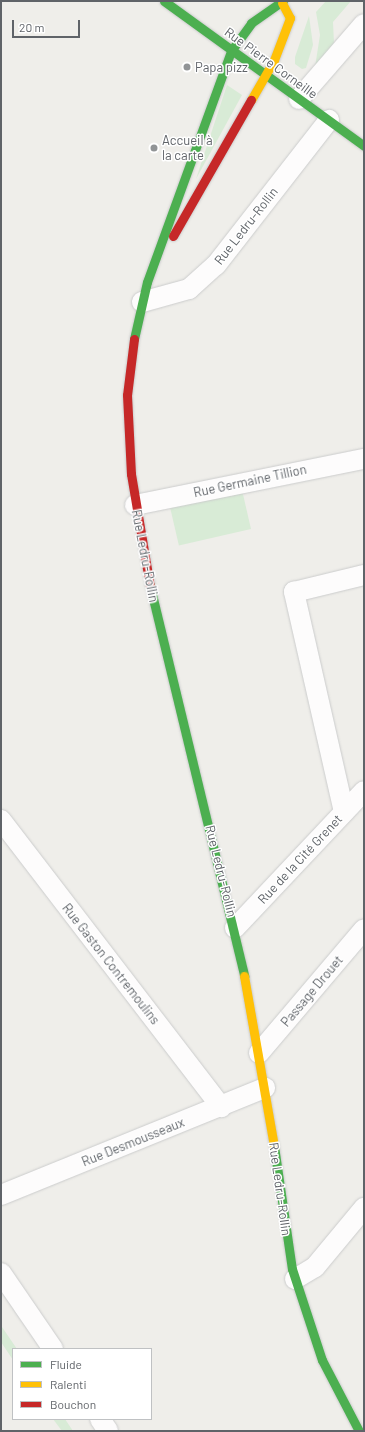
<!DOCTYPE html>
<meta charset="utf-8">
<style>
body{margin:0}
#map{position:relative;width:365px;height:1432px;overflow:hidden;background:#efeeea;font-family:Barlow,sans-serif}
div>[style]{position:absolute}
.green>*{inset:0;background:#d8ebd6;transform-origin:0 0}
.roads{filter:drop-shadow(0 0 1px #cbcccc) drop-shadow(0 0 1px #cbcccc)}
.street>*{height:20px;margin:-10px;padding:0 10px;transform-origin:10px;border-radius:10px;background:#fdfcfc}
.fast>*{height:9px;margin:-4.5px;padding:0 4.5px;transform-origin:4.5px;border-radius:4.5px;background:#4caf50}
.slow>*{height:9px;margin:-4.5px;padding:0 4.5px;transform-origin:4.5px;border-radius:4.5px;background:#ffc107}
.jam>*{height:9px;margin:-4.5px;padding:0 4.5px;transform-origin:4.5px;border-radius:4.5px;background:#c62828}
.dots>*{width:11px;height:11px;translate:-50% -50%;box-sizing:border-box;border:2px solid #fff;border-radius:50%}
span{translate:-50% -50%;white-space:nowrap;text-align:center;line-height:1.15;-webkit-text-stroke:3px #fff;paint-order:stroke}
.street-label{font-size:13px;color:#5f6368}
.poi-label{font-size:13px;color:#5f6368}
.left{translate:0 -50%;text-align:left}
.frame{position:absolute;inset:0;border:2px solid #5f6368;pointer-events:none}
.legend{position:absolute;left:12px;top:1348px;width:140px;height:72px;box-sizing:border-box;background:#fff;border:1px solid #bfc1c3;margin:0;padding:5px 7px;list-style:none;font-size:12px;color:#5f6368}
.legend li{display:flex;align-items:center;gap:8px;height:20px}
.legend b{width:20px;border:1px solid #bfc1c3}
.scale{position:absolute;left:12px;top:20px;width:68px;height:18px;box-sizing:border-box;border:2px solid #5f6368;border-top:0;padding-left:5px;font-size:12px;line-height:14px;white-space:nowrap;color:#5f6368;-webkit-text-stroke:3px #fff;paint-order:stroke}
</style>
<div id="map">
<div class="green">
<i style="clip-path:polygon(326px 1px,351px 1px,333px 22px,334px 43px,315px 67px,320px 35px,316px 12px)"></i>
<i style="clip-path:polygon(309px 16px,313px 45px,306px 68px,302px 69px,295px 64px,295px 57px)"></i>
<i style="clip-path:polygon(227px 85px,242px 95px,196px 179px)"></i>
<i style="left:242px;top:490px;width:40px;height:74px;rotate:77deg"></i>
<i style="clip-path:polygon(2px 1327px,17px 1349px,13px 1349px,13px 1360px,1px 1342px)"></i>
<i style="clip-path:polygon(53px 1419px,65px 1419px,73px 1431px,62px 1431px)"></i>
</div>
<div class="roads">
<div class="street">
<i style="left:299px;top:99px;width:99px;rotate:-49.1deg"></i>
<i style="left:142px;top:302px;width:49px;rotate:-15.5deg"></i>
<i style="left:189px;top:289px;width:36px;rotate:-42deg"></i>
<i style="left:216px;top:265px;width:184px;rotate:-52.1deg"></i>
<i style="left:135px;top:505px;width:234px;rotate:-11.4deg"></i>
<i style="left:344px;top:812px;width:226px;rotate:-102.8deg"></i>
<i style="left:294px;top:592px;width:72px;rotate:-13.7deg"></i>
<i style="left:1px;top:820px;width:362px;rotate:52.5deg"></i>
<i style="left:235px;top:928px;width:188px;rotate:-46.7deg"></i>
<i style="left:259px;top:1053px;width:162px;rotate:-49.7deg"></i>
<i style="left:1px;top:1195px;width:285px;rotate:-22.1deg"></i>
<i style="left:1px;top:1273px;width:92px;rotate:55.6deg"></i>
<i style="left:295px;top:1279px;width:23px;rotate:-31deg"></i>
<i style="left:315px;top:1267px;width:77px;rotate:-50.3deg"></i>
<i style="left:100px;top:1419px;width:14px;rotate:56deg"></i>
</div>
<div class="fast">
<i style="left:164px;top:1px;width:247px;rotate:35.9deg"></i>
<i style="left:134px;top:339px;width:58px;rotate:-77.2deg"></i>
<i style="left:147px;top:282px;width:246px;rotate:-70deg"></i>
<i style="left:231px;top:51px;width:34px;rotate:-54deg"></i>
<i style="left:251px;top:23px;width:39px;rotate:-35deg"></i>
<i style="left:150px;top:586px;width:401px;rotate:76.4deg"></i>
<i style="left:274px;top:1146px;width:124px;rotate:81.7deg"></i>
<i style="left:292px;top:1269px;width:96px;rotate:71.8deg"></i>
<i style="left:322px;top:1360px;width:80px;rotate:62.5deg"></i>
</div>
<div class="slow">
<i style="left:251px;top:100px;width:46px;rotate:-60.1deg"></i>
<i style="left:274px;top:60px;width:45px;rotate:-69.1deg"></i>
<i style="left:290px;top:18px;width:17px;rotate:-118deg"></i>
<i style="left:244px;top:976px;width:173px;rotate:80deg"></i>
</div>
<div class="jam">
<i style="left:173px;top:236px;width:157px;rotate:-60.2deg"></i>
<i style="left:134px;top:339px;width:56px;rotate:97.1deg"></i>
<i style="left:127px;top:395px;width:79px;rotate:87.1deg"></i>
<i style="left:131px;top:474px;width:114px;rotate:80.4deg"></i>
</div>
</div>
<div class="dots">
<i style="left:187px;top:67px;background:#919496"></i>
<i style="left:154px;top:148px;background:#919496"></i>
</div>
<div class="street-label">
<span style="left:271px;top:63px;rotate:36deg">Rue Pierre Corneille</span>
<span style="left:246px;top:226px;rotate:-52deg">Rue Ledru-Rollin</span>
<span style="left:250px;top:481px;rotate:-12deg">Rue Germaine Tillion</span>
<span style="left:145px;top:556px;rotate:79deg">Rue Ledru-Rollin</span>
<span style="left:300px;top:859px;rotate:-47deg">Rue de la Cité Grenet</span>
<span style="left:221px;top:871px;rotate:76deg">Rue Ledru-Rollin</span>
<span style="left:111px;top:964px;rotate:52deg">Rue Gaston Contremoulins</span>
<span style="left:312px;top:991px;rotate:-50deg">Passage Drouet</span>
<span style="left:133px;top:1142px;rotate:-22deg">Rue Desmousseaux</span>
<span style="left:280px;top:1189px;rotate:82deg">Rue Ledru-Rollin</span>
</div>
<div class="poi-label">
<span class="left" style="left:195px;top:67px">Papa pizz</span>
<span class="left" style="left:162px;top:148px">Accueil à<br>la carte</span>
</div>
<div class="frame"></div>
<ul class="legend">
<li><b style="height:5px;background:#4caf50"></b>Fluide</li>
<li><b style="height:5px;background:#ffc107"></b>Ralenti</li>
<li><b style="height:5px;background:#c62828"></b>Bouchon</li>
</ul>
<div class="scale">20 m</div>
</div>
